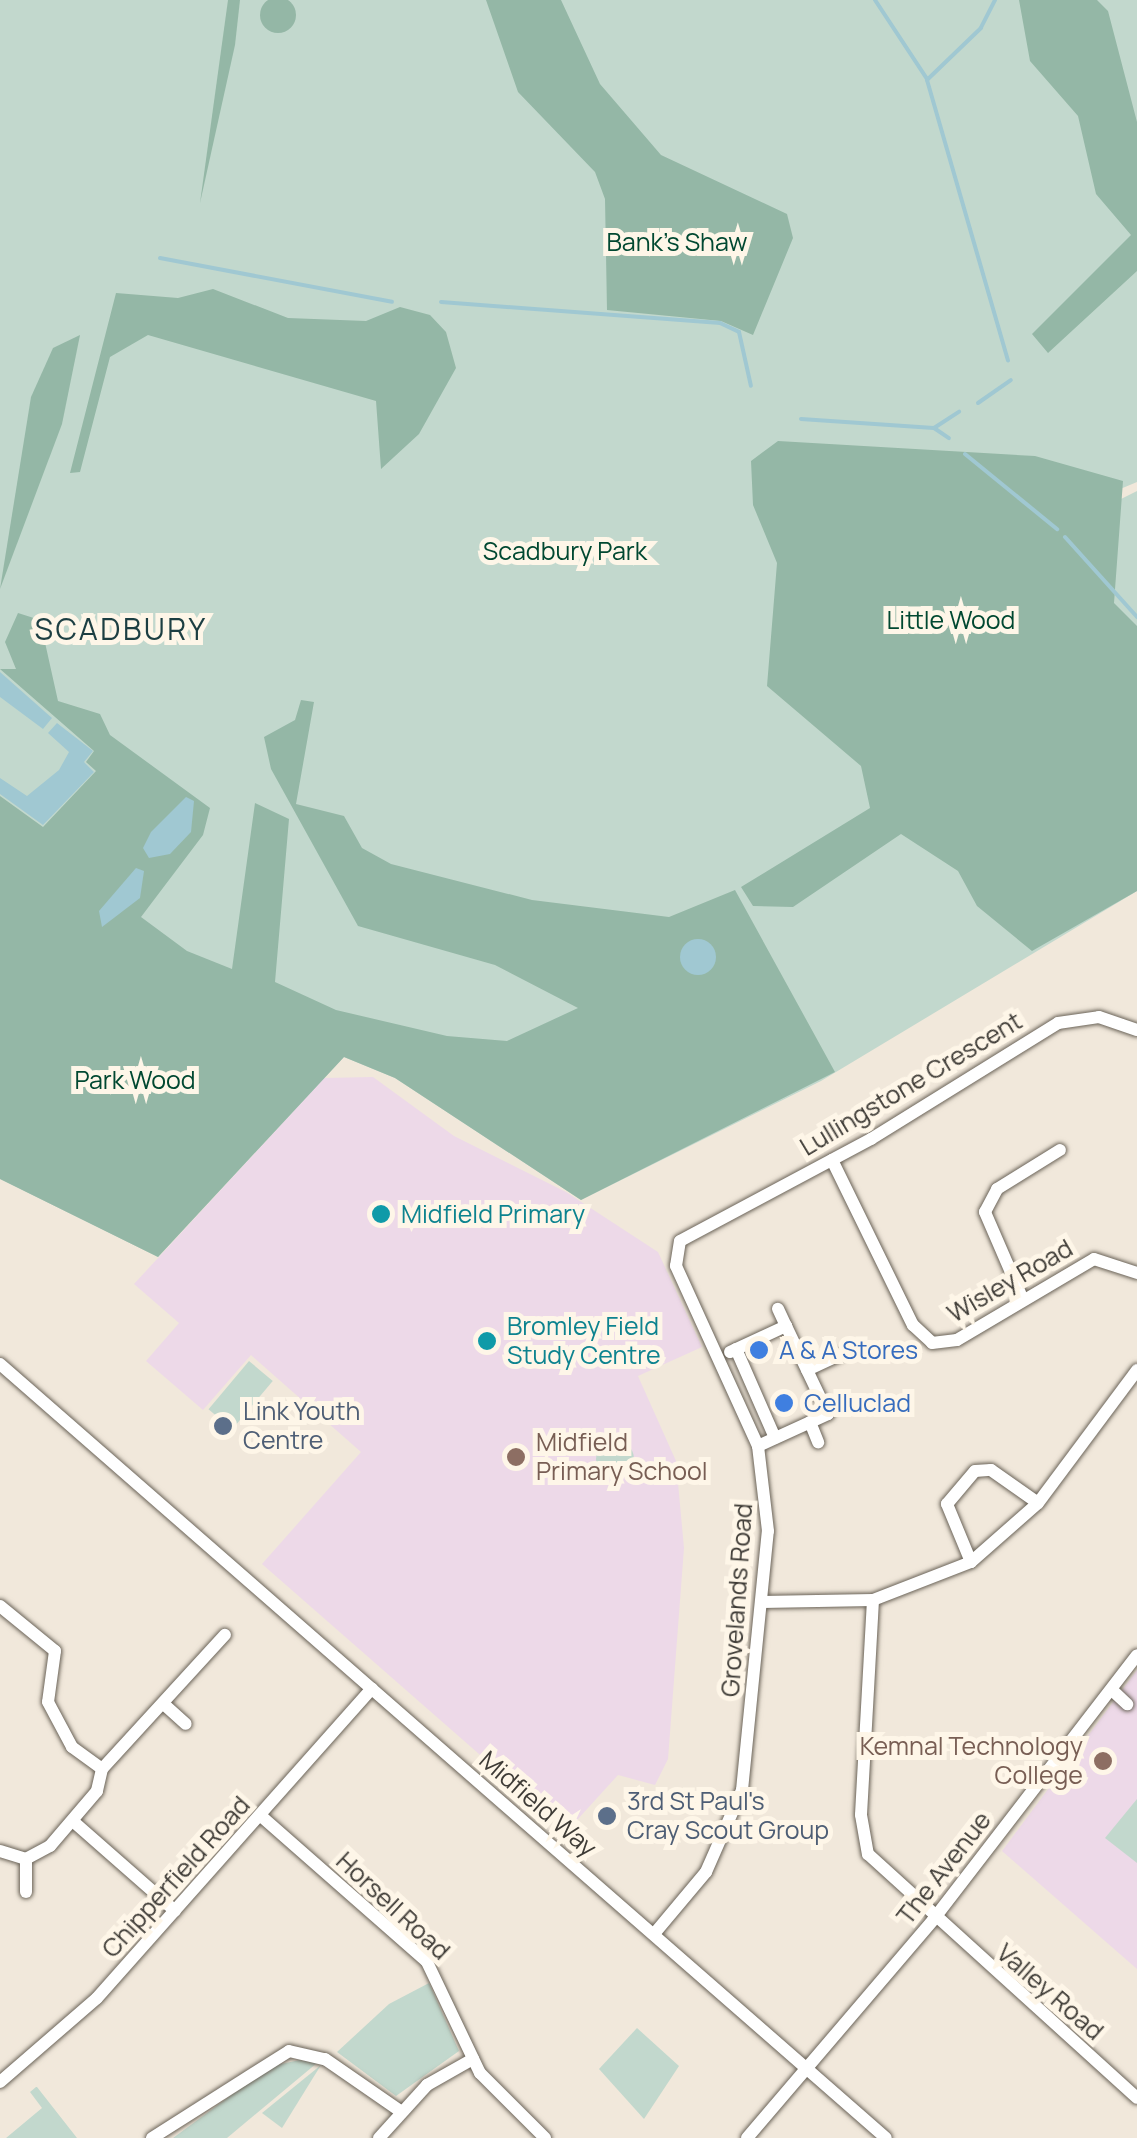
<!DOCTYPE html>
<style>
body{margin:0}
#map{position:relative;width:1137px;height:2138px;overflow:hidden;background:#f1e8db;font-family:Manrope,sans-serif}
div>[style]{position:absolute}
.education>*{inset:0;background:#edd9e8}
.green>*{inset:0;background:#c2d8cd;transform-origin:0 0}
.round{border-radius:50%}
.forest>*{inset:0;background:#94b7a6}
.water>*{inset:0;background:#a0c8d2}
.stream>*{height:4px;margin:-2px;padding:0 2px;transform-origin:2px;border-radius:2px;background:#a0c8d2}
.roads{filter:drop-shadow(0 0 2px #6a6358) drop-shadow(0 0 2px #6a6358)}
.minor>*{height:12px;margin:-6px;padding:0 6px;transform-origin:6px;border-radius:6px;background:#fff}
.dots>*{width:28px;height:28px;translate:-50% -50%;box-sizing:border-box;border:5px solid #fef6e8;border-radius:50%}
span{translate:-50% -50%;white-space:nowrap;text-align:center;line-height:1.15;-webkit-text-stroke:10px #fef6e8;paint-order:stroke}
.park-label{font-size:25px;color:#014831}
.street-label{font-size:25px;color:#3e3b36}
.culture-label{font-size:25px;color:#0d838f}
.left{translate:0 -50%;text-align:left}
.shop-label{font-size:25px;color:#366cbe}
.service-label{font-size:25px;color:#4e5e75}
.education-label{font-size:25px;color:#785e54}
.right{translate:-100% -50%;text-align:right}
.quarter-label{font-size:30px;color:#1c3e42;letter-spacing:2.5px}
</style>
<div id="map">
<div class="education">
<i style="clip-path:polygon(373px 1077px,454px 1136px,566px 1192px,658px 1252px,702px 1347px,638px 1376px,676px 1461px,684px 1548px,668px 1759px,655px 1785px,618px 1775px,567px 1831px,262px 1564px,361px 1452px,251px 1355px,203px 1410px,146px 1361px,179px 1323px,134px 1284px,324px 1078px)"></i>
<i style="clip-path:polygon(1137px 1670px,1137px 1969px,1002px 1851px)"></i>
</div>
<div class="green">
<i style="clip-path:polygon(0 0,1137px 0,1137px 482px,1113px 492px,1119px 500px,1137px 491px,1137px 891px,821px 1081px,581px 1200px,395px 1078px,344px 1057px,158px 1257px,0 1179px)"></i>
<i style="left:249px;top:1361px;width:31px;height:63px;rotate:40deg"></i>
<i class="round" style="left:596px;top:1440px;width:38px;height:38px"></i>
<i style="clip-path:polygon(1137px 1799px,1137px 1863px,1105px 1838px)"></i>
<i style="clip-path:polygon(429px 1983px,459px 2051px,396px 2096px,337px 2052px,389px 2004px)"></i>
<i style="clip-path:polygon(637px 2028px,679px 2066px,644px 2119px,599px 2069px)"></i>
<i style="clip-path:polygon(300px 2060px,317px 2063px,227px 2138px,173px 2138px,271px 2066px)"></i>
<i style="clip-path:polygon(321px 2065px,282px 2128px,262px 2113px)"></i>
<i style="clip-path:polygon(36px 2087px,37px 2087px,77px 2138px,6px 2138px,42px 2108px,30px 2092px)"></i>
</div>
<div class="forest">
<i class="round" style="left:260px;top:-3px;width:36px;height:36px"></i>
<i style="clip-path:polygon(228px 0,240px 0,235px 45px,200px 203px)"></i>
<i style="clip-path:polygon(486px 0,561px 0,600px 84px,661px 155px,787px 214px,793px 238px,753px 335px,721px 321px,607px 310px,605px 199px,595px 172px,518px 92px)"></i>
<i style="clip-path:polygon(1019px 0,1097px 0,1108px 11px,1137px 122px,1137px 271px,1048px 353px,1032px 334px,1131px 235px,1096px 194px,1078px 116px,1030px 61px)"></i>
<i style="clip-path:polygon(213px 289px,288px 318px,366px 321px,400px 307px,430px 315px,446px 332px,456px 368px,419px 434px,381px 469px,376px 401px,148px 335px,110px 357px,80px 472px,70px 473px,116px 293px,178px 298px)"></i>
<i style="clip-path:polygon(80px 335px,62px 424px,0 589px,31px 397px,53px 348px)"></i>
<i style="clip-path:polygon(778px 441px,1035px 456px,1123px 481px,1114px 603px,1137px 626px,1137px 891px,1032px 951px,977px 906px,958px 871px,901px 834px,793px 907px,753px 906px,741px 887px,870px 808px,861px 766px,767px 686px,777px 563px,753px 505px,751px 461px)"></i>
<i style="clip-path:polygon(18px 613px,40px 620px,58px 701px,100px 714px,110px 735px,210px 808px,203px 835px,141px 917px,187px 951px,232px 969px,255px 803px,289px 819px,275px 982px,336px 1010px,447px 1036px,507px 1041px,578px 1008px,495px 965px,358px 926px,271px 769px,264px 737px,295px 720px,301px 700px,314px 702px,296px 804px,344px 816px,362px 848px,391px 864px,532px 900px,669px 917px,735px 890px,835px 1072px,581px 1200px,395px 1078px,344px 1057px,158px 1257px,0 1179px,0 796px,43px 827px,96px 771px,86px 762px,94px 751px,0 669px,16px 669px,5px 642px)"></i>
</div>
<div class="water">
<i style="clip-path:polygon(0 672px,52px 718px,43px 729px,0 697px)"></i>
<i style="clip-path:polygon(57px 723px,93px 751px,84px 762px,94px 772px,43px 825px,0 794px,0 778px,27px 796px,59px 770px,69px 752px,48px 733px)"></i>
<i style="clip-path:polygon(186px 797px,194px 801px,191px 832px,170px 854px,149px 858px,143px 848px,151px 832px)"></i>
<i style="clip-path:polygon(136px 868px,144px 871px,140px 898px,102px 927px,99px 911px)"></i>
<i class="round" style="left:680px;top:939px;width:36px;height:36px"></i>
</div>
<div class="stream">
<i style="left:875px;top:0;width:95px;rotate:56.6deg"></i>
<i style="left:995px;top:0;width:31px;rotate:117deg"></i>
<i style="left:981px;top:28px;width:75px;rotate:136.1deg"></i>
<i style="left:927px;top:80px;width:292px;rotate:73.9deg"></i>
<i style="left:160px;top:258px;width:236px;rotate:10.7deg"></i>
<i style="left:441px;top:302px;width:280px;rotate:4.3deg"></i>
<i style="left:720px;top:323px;width:21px;rotate:25deg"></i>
<i style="left:739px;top:332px;width:55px;rotate:77.5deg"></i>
<i style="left:978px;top:403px;width:40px;rotate:-34.9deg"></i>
<i style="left:801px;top:419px;width:133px;rotate:3.9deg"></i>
<i style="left:934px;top:428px;width:18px;rotate:34deg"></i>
<i style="left:934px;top:428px;width:30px;rotate:-33deg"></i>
<i style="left:965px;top:454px;width:119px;rotate:39.2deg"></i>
<i style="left:1065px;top:537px;width:108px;rotate:48deg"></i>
</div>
<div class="roads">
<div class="minor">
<i style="left:832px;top:1160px;width:184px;rotate:63.9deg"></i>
<i style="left:913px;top:1325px;width:26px;rotate:43deg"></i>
<i style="left:932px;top:1343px;width:25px;rotate:-7deg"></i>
<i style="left:957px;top:1340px;width:159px;rotate:-30.6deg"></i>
<i style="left:1094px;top:1259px;width:45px;rotate:18deg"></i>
<i style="left:1023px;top:1300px;width:96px;rotate:-113.4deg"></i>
<i style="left:985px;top:1212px;width:26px;rotate:-62deg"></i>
<i style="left:997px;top:1189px;width:74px;rotate:-31.8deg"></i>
<i style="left:736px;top:1349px;width:97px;rotate:66.3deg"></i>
<i style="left:730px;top:1352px;width:62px;rotate:-24.9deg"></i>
<i style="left:786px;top:1326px;width:19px;rotate:-115deg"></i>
<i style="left:0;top:1364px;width:1176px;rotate:41.14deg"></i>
<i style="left:807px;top:1370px;width:35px;rotate:-25deg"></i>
<i style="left:810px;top:1422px;width:22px;rotate:68deg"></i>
<i style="left:758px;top:1446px;width:77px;rotate:-24.6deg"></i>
<i style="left:828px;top:1414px;width:98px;rotate:-115.5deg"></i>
<i style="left:971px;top:1562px;width:63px;rotate:-112.5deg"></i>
<i style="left:947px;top:1504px;width:43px;rotate:-49.7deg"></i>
<i style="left:975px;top:1471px;width:16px;rotate:-4deg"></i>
<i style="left:991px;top:1470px;width:57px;rotate:35.1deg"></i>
<i style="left:873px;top:1600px;width:215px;rotate:93.2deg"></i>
<i style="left:861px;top:1815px;width:40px;rotate:80deg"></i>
<i style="left:868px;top:1854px;width:363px;rotate:42.2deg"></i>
<i style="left:762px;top:1602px;width:111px;rotate:-1deg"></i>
<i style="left:873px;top:1600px;width:105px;rotate:-21.2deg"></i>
<i style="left:971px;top:1562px;width:89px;rotate:-41.4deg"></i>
<i style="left:1038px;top:1503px;width:166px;rotate:-53.3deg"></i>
<i style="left:0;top:1606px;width:71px;rotate:39.3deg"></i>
<i style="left:55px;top:1651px;width:51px;rotate:97.8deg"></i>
<i style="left:48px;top:1702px;width:51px;rotate:61.9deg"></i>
<i style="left:72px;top:1747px;width:37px;rotate:36deg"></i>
<i style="left:102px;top:1769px;width:23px;rotate:103deg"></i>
<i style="left:97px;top:1791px;width:72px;rotate:130.5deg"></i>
<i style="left:50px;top:1846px;width:27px;rotate:152deg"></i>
<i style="left:26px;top:1859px;width:27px;rotate:-163deg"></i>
<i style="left:1112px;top:1690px;width:21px;rotate:43deg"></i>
<i style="left:167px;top:1707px;width:25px;rotate:42deg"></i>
<i style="left:102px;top:1769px;width:182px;rotate:-47.5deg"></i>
<i style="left:261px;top:1816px;width:221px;rotate:41.3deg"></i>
<i style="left:427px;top:1962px;width:123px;rotate:64.5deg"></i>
<i style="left:480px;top:2073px;width:92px;rotate:45deg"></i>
<i style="left:75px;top:1823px;width:133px;rotate:41.3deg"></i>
<i style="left:26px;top:1892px;width:33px;rotate:-90deg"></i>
<i style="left:654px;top:1934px;width:81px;rotate:-50deg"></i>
<i style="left:706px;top:1872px;width:90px;rotate:-66.3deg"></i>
<i style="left:742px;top:1790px;width:260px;rotate:-84.3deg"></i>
<i style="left:768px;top:1531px;width:86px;rotate:-96.7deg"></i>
<i style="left:758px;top:1446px;width:198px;rotate:-114.5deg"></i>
<i style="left:676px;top:1266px;width:25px;rotate:-81deg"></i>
<i style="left:680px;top:1241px;width:217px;rotate:-28.1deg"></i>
<i style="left:871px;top:1139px;width:220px;rotate:-31.8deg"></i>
<i style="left:1058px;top:1023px;width:41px;rotate:-8.3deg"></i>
<i style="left:1099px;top:1017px;width:40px;rotate:18.9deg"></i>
<i style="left:0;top:2082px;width:128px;rotate:-40.9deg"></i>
<i style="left:97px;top:1998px;width:414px;rotate:-48.4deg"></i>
<i style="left:152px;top:2138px;width:162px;rotate:-32.4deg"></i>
<i style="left:289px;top:2051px;width:37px;rotate:13deg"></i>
<i style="left:325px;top:2059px;width:91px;rotate:34.7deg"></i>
<i style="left:379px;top:2138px;width:72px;rotate:-47.8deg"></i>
<i style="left:427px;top:2085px;width:53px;rotate:-29.5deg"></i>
<i style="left:747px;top:2138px;width:287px;rotate:-49.5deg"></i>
<i style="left:933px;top:1920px;width:334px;rotate:-52.4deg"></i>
</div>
</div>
<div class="dots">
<i style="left:381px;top:1214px;background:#0f9aa8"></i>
<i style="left:487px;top:1341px;background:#0f9aa8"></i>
<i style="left:759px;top:1350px;background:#3f7fe0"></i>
<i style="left:784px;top:1403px;background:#3f7fe0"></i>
<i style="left:223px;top:1426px;background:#5c6f8a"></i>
<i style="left:516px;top:1457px;background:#8d6e63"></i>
<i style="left:1103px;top:1761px;background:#8d6e63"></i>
<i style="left:607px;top:1816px;background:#5c6f8a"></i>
</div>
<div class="park-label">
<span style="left:677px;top:242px">Bank's Shaw</span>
<span style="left:565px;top:551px">Scadbury Park</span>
<span style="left:951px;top:620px">Little Wood</span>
<span style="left:135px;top:1080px">Park Wood</span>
</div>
<div class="street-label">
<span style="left:911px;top:1084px;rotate:-31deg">Lullingstone Crescent</span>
<span style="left:1010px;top:1281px;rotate:-30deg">Wisley Road</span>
<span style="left:737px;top:1600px;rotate:-86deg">Grovelands Road</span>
<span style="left:538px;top:1804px;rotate:41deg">Midfield Way</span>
<span style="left:944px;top:1868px;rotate:-52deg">The Avenue</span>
<span style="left:176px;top:1877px;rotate:-48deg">Chipperfield Road</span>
<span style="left:393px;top:1906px;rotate:43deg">Horsell Road</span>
<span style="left:1050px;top:1992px;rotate:41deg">Valley Road</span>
</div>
<div class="culture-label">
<span class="left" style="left:401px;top:1214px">Midfield Primary</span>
<span class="left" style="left:507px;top:1341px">Bromley Field<br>Study Centre</span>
</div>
<div class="shop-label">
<span class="left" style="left:779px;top:1350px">A &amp; A Stores</span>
<span class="left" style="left:804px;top:1403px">Celluclad</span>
</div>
<div class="service-label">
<span class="left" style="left:243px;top:1426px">Link Youth<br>Centre</span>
<span class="left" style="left:627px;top:1816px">3rd St Paul's<br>Cray Scout Group</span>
</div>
<div class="education-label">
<span class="left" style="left:536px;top:1457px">Midfield<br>Primary School</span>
<span class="right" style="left:1083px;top:1761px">Kemnal Technology<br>College</span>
</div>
<div class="quarter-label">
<span style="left:121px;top:629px">SCADBURY</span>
</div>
</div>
